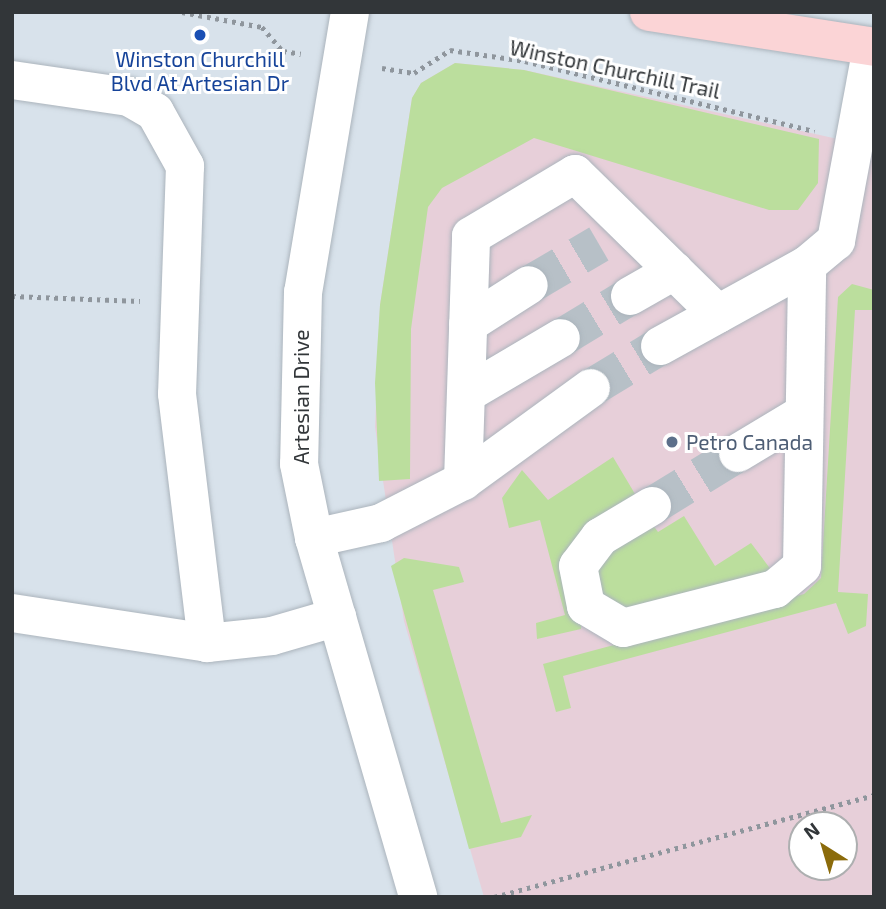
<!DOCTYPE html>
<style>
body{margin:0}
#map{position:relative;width:886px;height:909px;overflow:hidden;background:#d8e2eb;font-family:"Exo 2",sans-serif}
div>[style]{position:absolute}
.commercial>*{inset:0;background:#e7cfd9}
.green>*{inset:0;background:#bbde9d}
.minor-tunnel>*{height:38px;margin-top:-19px;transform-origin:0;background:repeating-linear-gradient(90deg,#b7c0c7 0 38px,transparent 0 57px)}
.path>*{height:4.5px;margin-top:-2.25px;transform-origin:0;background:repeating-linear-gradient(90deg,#8f969d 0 3.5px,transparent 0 8.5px)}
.roads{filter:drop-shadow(0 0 2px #abb4bc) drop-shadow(0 0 2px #abb4bc)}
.minor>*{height:38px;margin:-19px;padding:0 19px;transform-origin:19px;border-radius:19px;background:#fff}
.major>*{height:38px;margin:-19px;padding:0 19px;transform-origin:19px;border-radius:19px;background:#fbd4d6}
.dots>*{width:19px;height:19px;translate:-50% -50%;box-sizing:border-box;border:4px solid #fff;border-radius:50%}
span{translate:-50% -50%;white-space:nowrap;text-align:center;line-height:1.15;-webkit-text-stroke:6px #fff;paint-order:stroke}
.transit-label{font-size:21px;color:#164399}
.street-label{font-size:21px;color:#323639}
.service-label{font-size:21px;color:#4e5e75}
.left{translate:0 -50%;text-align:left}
.frame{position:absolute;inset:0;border:14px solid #323639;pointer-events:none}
.north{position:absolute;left:788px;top:811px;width:70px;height:70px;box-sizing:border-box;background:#fff;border:2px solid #adafb0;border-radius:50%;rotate:323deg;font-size:19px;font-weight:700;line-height:28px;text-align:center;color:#323639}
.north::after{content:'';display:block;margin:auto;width:24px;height:32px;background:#8b6b0b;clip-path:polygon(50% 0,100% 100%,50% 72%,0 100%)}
</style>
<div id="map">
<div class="commercial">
<i style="clip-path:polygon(evenodd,455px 63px,524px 70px,874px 147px,874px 897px,484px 897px,404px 621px,375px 427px,380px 305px,412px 98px,421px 83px,455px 63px,802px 825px,844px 825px,844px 867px,802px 867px,802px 825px)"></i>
</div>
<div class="green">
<i style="clip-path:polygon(455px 63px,524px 70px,819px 139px,818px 183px,798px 210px,769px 210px,534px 138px,442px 188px,428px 207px,411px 329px,410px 479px,379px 481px,375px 383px,380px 305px,412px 98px,421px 83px)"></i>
<i style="clip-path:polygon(852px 284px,874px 290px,874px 310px,855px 310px,838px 592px,868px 594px,866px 626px,848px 634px,836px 603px,563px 676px,571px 708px,556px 712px,543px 664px,804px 594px,821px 578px,838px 297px)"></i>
<i style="clip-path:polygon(613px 457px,638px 499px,591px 528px,581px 629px,537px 639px,536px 623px,565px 615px,540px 520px,509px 528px,502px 498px,522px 470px,548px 500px)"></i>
<i style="clip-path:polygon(684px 516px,715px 566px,751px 543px,775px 575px,635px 613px,605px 599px,595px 580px,596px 563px,650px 521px,658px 532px)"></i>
<i style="clip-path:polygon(404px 558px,459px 567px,464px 582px,433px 590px,501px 823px,532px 815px,521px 837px,469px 849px,391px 566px)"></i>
</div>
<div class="minor-tunnel">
<i style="left:529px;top:285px;width:81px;rotate:-30.4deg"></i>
<i style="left:561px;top:338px;width:81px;rotate:-31.3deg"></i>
<i style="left:591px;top:388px;width:81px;rotate:-31.3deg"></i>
<i style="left:652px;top:506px;width:101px;rotate:-31.6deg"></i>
</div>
<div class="path">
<i style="left:182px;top:12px;width:81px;rotate:10.6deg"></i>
<i style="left:262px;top:27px;width:32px;rotate:49deg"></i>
<i style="left:283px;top:51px;width:18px;rotate:9deg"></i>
<i style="left:382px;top:68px;width:32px;rotate:9deg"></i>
<i style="left:414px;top:73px;width:43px;rotate:-32.6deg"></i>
<i style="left:450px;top:50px;width:76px;rotate:8.3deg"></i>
<i style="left:525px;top:61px;width:298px;rotate:13.6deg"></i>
<i style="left:12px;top:296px;width:128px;rotate:2.2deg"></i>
<i style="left:494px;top:897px;width:393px;rotate:-15deg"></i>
</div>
<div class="roads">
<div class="minor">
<i style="left:350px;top:12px;width:284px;rotate:99.5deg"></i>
<i style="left:303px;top:292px;width:172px;rotate:91.3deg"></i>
<i style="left:299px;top:464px;width:76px;rotate:78.5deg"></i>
<i style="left:314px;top:538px;width:374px;rotate:73.8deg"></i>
<i style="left:12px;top:80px;width:118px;rotate:8.3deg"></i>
<i style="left:129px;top:97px;width:30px;rotate:30deg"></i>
<i style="left:155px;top:112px;width:62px;rotate:60.9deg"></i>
<i style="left:185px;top:166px;width:228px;rotate:92deg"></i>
<i style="left:177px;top:394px;width:251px;rotate:83.1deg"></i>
<i style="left:630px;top:296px;width:51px;rotate:-29.6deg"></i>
<i style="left:468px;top:324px;width:72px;rotate:-32.6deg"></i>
<i style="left:660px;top:346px;width:168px;rotate:-28.9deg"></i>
<i style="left:807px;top:265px;width:38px;rotate:-40deg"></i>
<i style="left:836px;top:241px;width:197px;rotate:-79.5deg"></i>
<i style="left:466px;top:394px;width:110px;rotate:-30.5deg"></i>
<i style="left:738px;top:453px;width:76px;rotate:-31deg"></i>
<i style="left:463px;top:481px;width:245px;rotate:-88.1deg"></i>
<i style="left:471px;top:236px;width:121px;rotate:-30.8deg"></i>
<i style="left:575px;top:174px;width:200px;rotate:44.4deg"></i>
<i style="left:652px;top:506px;width:61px;rotate:149.2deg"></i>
<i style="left:600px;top:537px;width:36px;rotate:127deg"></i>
<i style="left:578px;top:566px;width:41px;rotate:78.7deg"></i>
<i style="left:586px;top:606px;width:43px;rotate:30.7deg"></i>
<i style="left:623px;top:628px;width:157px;rotate:-14.4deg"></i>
<i style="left:775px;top:589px;width:35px;rotate:-40deg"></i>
<i style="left:802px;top:566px;width:301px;rotate:-89deg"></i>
<i style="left:314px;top:538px;width:69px;rotate:-12.6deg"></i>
<i style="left:381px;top:523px;width:92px;rotate:-27.1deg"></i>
<i style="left:463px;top:481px;width:158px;rotate:-36deg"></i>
<i style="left:12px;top:613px;width:197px;rotate:8.7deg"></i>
<i style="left:207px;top:643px;width:65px;rotate:-6.1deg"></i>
<i style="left:272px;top:636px;width:68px;rotate:-16.3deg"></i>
</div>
<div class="major">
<i style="left:649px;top:12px;width:228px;rotate:8.8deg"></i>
</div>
</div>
<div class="dots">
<i style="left:200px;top:35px;background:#1a4fb4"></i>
<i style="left:672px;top:442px;background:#5c6f8a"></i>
</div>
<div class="transit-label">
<span style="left:200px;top:71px">Winston Churchill<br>Blvd At Artesian Dr</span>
</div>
<div class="street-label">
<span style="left:615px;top:69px;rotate:12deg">Winston Churchill Trail</span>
<span style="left:301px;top:397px;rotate:-90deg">Artesian Drive</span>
</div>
<div class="service-label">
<span class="left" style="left:686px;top:442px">Petro Canada</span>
</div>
<div class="frame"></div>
<div class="north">N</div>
</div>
